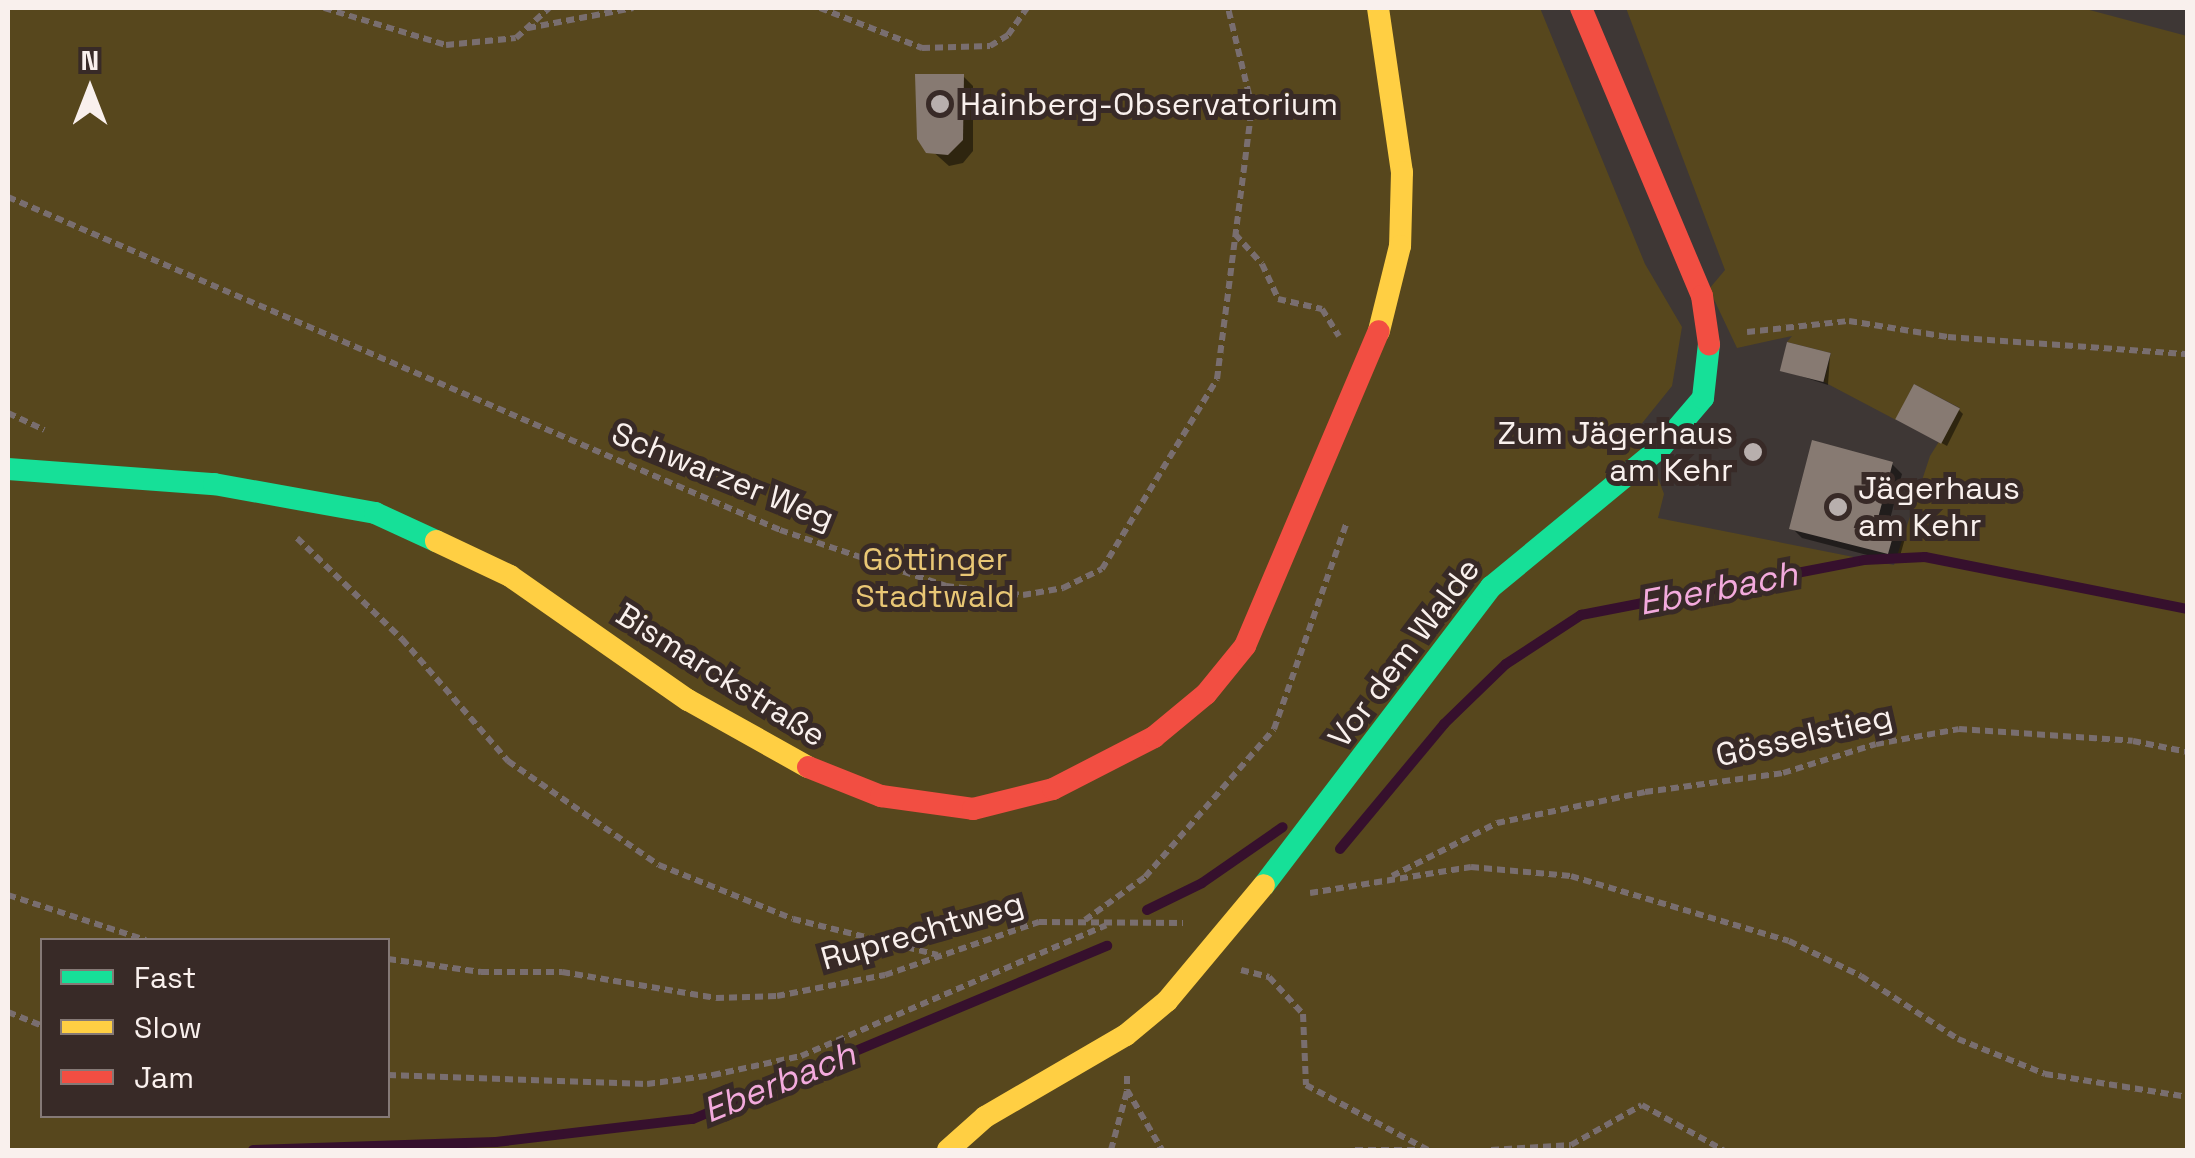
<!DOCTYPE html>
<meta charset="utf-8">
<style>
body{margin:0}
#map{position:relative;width:2195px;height:1158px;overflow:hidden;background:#3e3735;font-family:"Space Grotesk",sans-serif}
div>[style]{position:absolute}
.green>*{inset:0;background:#57471d}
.shadow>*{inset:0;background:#0007}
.stream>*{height:10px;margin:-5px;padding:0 5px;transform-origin:5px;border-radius:5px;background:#36102d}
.building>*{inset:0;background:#877a72;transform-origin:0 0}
.path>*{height:6px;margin-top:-3px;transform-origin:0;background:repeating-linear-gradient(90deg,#796e6f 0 8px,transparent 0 13px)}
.fast>*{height:22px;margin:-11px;padding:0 11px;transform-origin:11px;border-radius:11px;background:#16e098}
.slow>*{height:22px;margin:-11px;padding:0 11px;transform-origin:11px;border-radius:11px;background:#ffcf43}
.jam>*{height:22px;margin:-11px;padding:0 11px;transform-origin:11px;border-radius:11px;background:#f24e42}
.dots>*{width:28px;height:28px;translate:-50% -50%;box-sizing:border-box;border:5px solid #382a27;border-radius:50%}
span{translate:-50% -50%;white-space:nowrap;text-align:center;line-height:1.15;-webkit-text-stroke:10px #382a27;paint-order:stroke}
.poi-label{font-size:32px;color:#f9f0ed}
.left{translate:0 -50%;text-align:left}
.right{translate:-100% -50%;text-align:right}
.street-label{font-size:32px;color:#f9f0ed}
.park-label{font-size:32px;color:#e9c775}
.water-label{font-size:35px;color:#f3aadd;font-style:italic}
.frame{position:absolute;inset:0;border:10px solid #f9f0ed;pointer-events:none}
.legend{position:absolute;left:40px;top:938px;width:350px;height:180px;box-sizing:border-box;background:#382a27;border:2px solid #857976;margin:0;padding:12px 18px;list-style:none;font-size:30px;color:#f9f0ed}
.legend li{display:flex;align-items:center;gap:20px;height:50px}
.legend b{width:50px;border:2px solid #857976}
.north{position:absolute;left:40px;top:40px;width:100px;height:100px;-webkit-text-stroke:8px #382a27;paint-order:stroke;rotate:0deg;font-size:28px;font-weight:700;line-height:40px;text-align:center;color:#f9f0ed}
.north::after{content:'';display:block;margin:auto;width:35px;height:45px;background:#f9f0ed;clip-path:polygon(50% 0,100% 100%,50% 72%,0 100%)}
</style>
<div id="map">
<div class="green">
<i style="clip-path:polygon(evenodd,8px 8px,1540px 8px,1645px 264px,1682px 327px,1672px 386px,1639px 427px,1664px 494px,1658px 518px,1894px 565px,1930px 456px,1960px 408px,1914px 384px,1896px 420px,1824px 382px,1831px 353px,1787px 342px,1792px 336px,1737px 348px,1709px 289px,1725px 270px,1626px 8px,2082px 8px,2187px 36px,2187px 1150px,8px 1150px,8px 8px,42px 940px,388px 940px,388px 1116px,42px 1116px,42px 940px)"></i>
</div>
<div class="shadow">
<i style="clip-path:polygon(963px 76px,973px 86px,973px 151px,963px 163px,949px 166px,930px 149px)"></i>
<i style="clip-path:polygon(1830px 355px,1828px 385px,1782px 370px)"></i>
<i style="clip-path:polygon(1959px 410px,1963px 414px,1947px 446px,1899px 419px)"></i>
<i style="clip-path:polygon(1892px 464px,1902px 474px,1889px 523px,1906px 535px,1898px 563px,1802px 538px,1792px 528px)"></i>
</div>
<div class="stream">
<i style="left:1340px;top:849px;width:163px;rotate:-50.2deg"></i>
<i style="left:1444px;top:724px;width:86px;rotate:-44.1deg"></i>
<i style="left:1506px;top:664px;width:90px;rotate:-33.2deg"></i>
<i style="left:1581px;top:615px;width:288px;rotate:-11deg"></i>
<i style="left:1864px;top:560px;width:61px;rotate:-2.8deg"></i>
<i style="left:1925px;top:557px;width:268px;rotate:11.2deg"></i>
<i style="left:1147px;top:910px;width:61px;rotate:-26.1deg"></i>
<i style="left:1202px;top:883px;width:98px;rotate:-34.7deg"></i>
<i style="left:253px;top:1150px;width:243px;rotate:-1.9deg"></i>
<i style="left:496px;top:1142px;width:198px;rotate:-6.7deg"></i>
<i style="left:693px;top:1119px;width:449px;rotate:-22.7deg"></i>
</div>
<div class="building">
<i style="clip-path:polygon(915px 74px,964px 74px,963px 140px,948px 155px,926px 153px,917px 139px)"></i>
<i style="left:1787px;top:342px;width:45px;height:30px;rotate:14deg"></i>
<i style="left:1914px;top:384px;width:52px;height:40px;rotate:28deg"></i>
<i style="clip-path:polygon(1812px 440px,1893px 462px,1878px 518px,1897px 522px,1888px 554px,1789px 529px)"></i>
</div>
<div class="path">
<i style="left:324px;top:8px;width:127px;rotate:16.9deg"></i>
<i style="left:446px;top:45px;width:70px;rotate:-5.7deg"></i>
<i style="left:516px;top:38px;width:45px;rotate:-42.3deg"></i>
<i style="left:820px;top:8px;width:110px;rotate:21.4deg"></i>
<i style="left:922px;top:48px;width:68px;rotate:-1.7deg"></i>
<i style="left:990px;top:46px;width:21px;rotate:-31deg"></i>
<i style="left:1008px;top:35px;width:33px;rotate:-55deg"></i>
<i style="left:528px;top:28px;width:107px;rotate:-10.8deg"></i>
<i style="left:8px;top:197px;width:841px;rotate:23.33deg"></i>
<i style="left:780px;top:530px;width:175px;rotate:18.6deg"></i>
<i style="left:946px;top:586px;width:78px;rotate:6.7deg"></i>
<i style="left:1023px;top:595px;width:41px;rotate:-9.9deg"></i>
<i style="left:1063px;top:588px;width:43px;rotate:-26deg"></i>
<i style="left:1102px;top:569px;width:222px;rotate:-58.8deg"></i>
<i style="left:1217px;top:379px;width:274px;rotate:-82.7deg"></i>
<i style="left:1252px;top:107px;width:102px;rotate:-103.6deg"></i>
<i style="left:1235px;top:234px;width:40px;rotate:48deg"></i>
<i style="left:1262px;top:264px;width:38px;rotate:65deg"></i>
<i style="left:1278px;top:299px;width:45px;rotate:12.8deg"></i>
<i style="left:1322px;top:309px;width:32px;rotate:58deg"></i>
<i style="left:1747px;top:332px;width:103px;rotate:-6.2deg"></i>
<i style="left:1849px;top:321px;width:100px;rotate:9.2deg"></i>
<i style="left:1948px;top:337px;width:241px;rotate:4.1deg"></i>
<i style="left:8px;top:413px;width:40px;rotate:25deg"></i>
<i style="left:297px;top:538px;width:146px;rotate:43.9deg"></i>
<i style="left:402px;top:639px;width:162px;rotate:49deg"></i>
<i style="left:508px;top:761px;width:183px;rotate:34.6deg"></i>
<i style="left:659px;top:865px;width:144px;rotate:21.9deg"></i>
<i style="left:793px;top:919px;width:149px;rotate:13.9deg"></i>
<i style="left:1392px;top:876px;width:118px;rotate:-26.8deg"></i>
<i style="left:1497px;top:823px;width:151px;rotate:-11.8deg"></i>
<i style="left:1645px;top:792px;width:139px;rotate:-7.8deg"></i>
<i style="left:1783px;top:773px;width:97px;rotate:-17.3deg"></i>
<i style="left:1876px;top:744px;width:84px;rotate:-10.2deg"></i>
<i style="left:1959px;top:729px;width:174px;rotate:3.9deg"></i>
<i style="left:2133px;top:741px;width:56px;rotate:11.3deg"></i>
<i style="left:1310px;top:893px;width:163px;rotate:-9.2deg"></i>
<i style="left:1471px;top:867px;width:100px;rotate:5.1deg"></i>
<i style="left:1571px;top:876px;width:227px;rotate:16.6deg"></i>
<i style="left:1789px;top:941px;width:80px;rotate:25.9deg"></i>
<i style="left:1861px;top:976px;width:116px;rotate:33deg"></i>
<i style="left:1958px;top:1039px;width:94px;rotate:21.9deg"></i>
<i style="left:2045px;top:1074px;width:145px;rotate:9.1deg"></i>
<i style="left:8px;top:895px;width:145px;rotate:18.1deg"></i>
<i style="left:1085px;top:920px;width:74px;rotate:-35.6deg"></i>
<i style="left:1145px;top:877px;width:196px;rotate:-48.9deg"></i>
<i style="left:1274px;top:729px;width:217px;rotate:-70.6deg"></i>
<i style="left:388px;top:959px;width:94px;rotate:8deg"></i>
<i style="left:481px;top:972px;width:81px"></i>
<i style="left:562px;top:972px;width:156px;rotate:9.6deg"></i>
<i style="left:716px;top:998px;width:61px;rotate:-1.9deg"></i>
<i style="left:777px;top:996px;width:110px;rotate:-11deg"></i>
<i style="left:885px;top:975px;width:163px;rotate:-19deg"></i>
<i style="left:1039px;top:922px;width:144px;rotate:0.4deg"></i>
<i style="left:1241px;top:970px;width:29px;rotate:14deg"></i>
<i style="left:1269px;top:977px;width:50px;rotate:47.4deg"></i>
<i style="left:1303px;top:1014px;width:71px;rotate:87.6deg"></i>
<i style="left:1306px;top:1085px;width:138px;rotate:28deg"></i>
<i style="left:8px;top:1012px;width:37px;rotate:22deg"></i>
<i style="left:388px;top:1075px;width:259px;rotate:2deg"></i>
<i style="left:647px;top:1084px;width:67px;rotate:-7.8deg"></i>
<i style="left:713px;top:1075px;width:90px;rotate:-12.2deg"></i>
<i style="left:801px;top:1056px;width:332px;rotate:-23.2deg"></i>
<i style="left:1127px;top:1076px;width:14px;rotate:90deg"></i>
<i style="left:1127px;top:1090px;width:69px;rotate:59.7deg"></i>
<i style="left:1111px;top:1150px;width:61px;rotate:-74.8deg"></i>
<i style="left:1355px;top:1150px;width:60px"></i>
<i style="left:1491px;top:1150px;width:80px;rotate:-3.6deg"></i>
<i style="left:1571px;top:1145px;width:81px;rotate:-29.4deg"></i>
<i style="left:1642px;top:1105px;width:93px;rotate:29.1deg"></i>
</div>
<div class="fast">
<i style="left:8px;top:469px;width:207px;rotate:4.2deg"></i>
<i style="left:214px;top:484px;width:164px;rotate:10.2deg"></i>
<i style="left:375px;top:513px;width:67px;rotate:24.7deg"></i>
<i style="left:1264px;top:885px;width:375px;rotate:-52.7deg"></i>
<i style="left:1491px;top:587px;width:222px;rotate:-39.5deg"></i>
<i style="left:1662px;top:446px;width:63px;rotate:-49.5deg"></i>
<i style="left:1703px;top:398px;width:54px;rotate:-83.7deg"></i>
</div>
<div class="slow">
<i style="left:1378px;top:8px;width:166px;rotate:81.7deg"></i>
<i style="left:1402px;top:172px;width:74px;rotate:91.5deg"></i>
<i style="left:1400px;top:246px;width:88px;rotate:103.9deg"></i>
<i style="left:436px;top:541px;width:82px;rotate:25.3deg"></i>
<i style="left:510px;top:576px;width:217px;rotate:34.9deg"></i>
<i style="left:688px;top:700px;width:137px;rotate:29.2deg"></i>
<i style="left:948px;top:1150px;width:50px;rotate:-41.7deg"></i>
<i style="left:985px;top:1117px;width:163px;rotate:-30.2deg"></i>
<i style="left:1126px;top:1035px;width:53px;rotate:-39.7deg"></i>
<i style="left:1167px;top:1001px;width:151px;rotate:-50.1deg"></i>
</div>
<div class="jam">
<i style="left:1581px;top:8px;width:312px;rotate:67.2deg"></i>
<i style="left:1702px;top:296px;width:49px;rotate:81.7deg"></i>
<i style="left:808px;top:767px;width:79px;rotate:21.7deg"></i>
<i style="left:881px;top:796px;width:93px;rotate:8deg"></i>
<i style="left:973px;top:809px;width:82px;rotate:-14deg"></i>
<i style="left:1053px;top:789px;width:114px;rotate:-27.2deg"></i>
<i style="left:1154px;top:737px;width:67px;rotate:-39.6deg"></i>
<i style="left:1206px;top:694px;width:62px;rotate:-50.9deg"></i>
<i style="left:1245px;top:646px;width:342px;rotate:-67deg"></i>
</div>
<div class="dots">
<i style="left:940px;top:104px;background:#b8afad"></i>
<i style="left:1753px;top:452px;background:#b8afad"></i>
<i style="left:1838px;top:507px;background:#b8afad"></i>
</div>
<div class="poi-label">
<span class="left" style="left:960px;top:104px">Hainberg-Observatorium</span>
<span class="right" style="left:1733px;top:452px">Zum Jägerhaus<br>am Kehr</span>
<span class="left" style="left:1858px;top:507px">Jägerhaus<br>am Kehr</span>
</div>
<div class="street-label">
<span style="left:723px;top:476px;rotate:22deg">Schwarzer Weg</span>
<span style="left:1404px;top:653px;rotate:-53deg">Vor dem Walde</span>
<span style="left:721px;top:675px;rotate:32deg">Bismarckstraße</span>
<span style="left:1804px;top:736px;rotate:-13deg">Gösselstieg</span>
<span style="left:922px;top:931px;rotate:-16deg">Ruprechtweg</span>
</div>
<div class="park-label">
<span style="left:935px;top:578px">Göttinger<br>Stadtwald</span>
</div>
<div class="water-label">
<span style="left:1718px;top:588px;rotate:-11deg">Eberbach</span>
<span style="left:779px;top:1082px;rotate:-22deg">Eberbach</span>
</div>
<div class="frame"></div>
<ul class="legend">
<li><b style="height:12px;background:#16e098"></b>Fast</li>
<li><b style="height:12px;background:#ffcf43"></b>Slow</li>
<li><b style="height:12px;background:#f24e42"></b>Jam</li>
</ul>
<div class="north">N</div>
</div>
